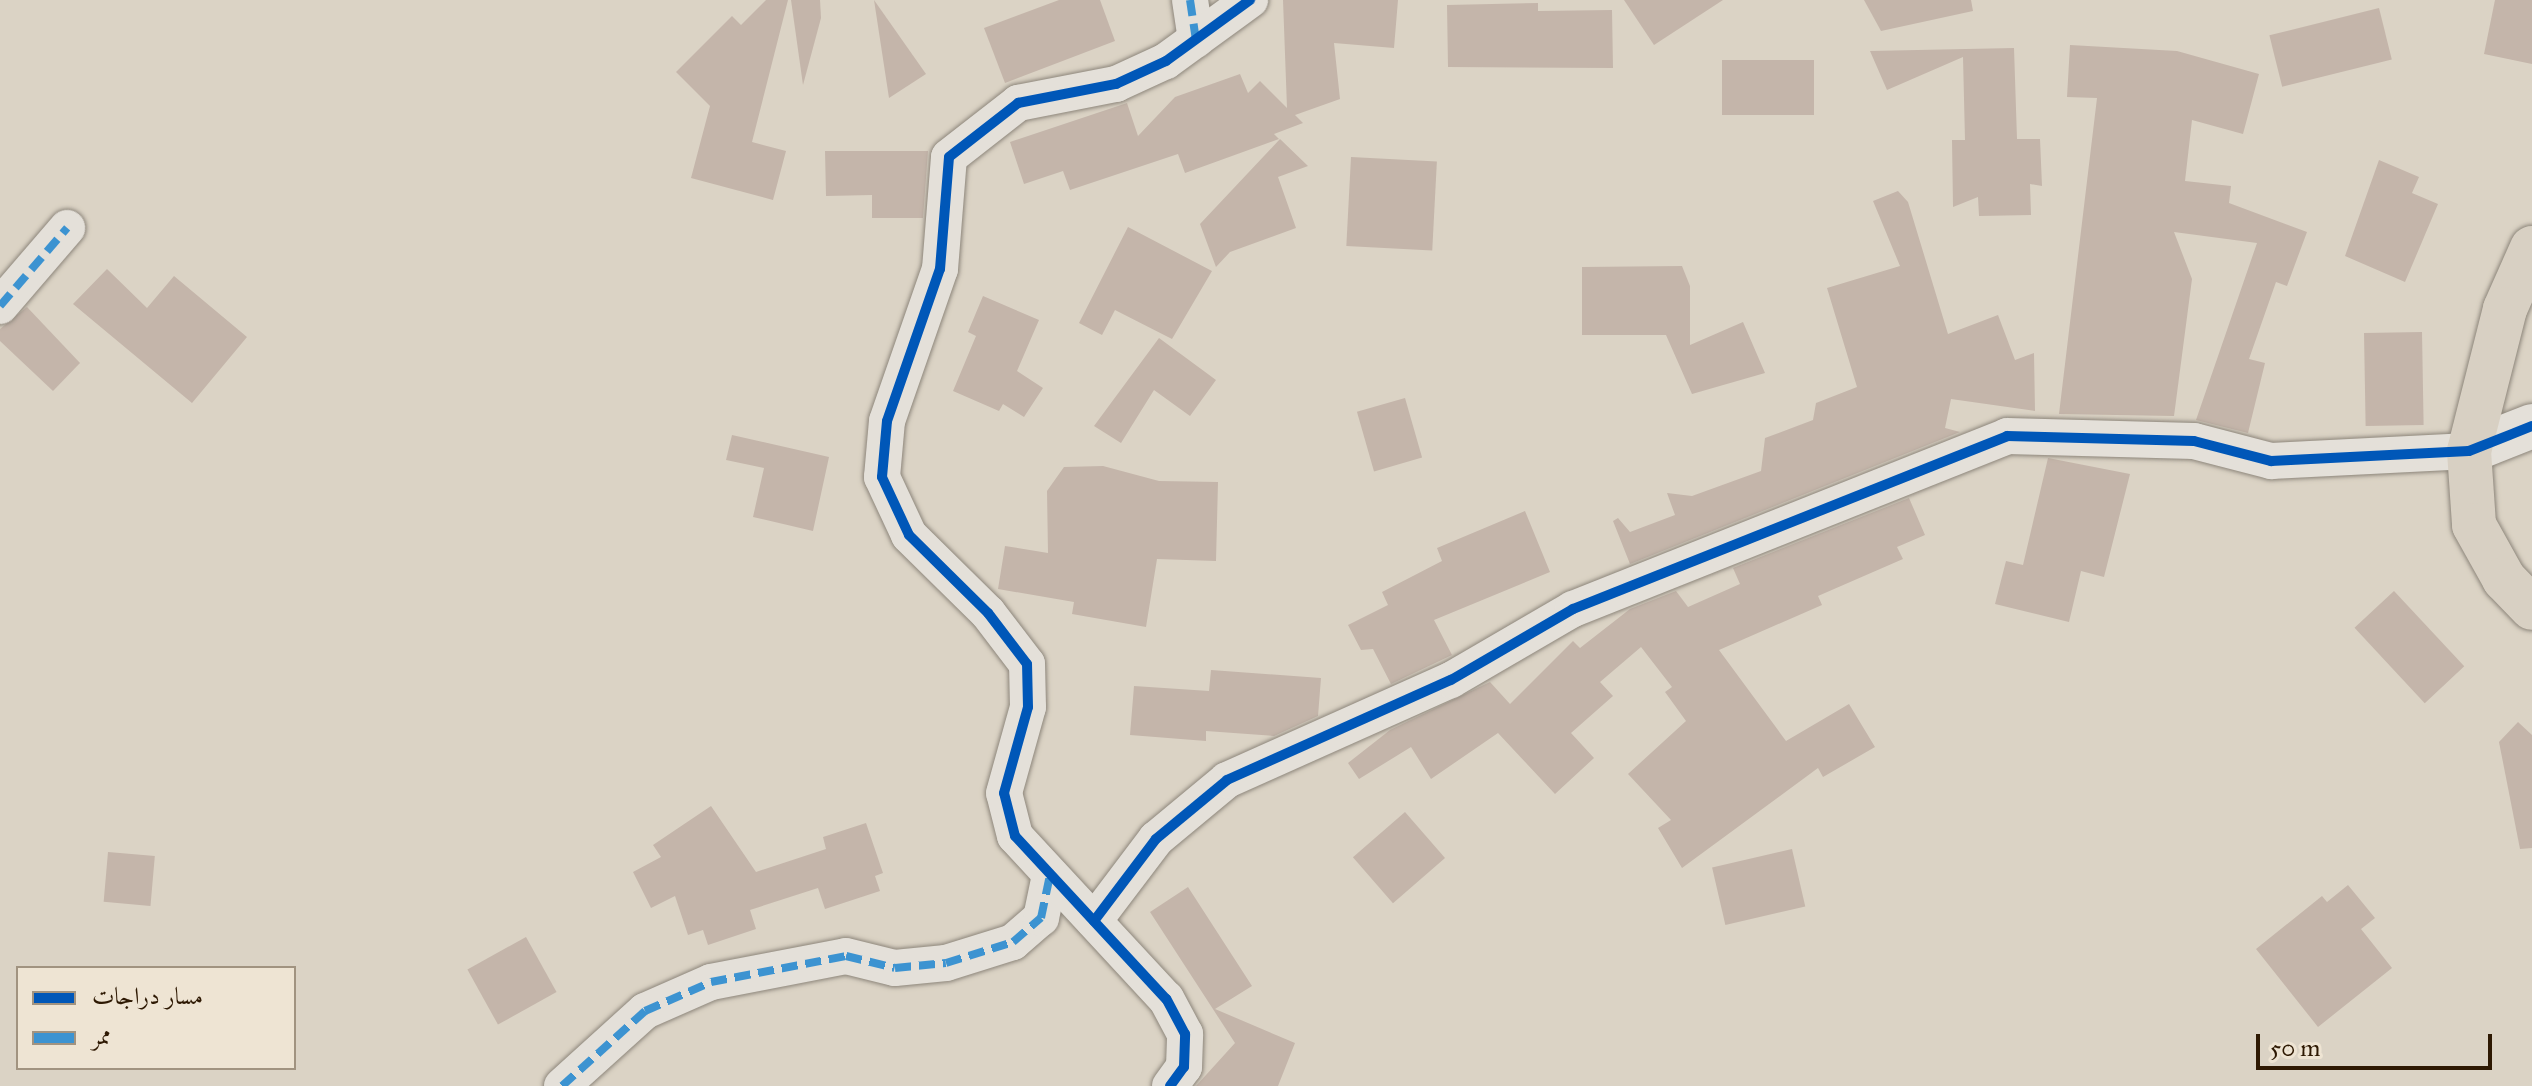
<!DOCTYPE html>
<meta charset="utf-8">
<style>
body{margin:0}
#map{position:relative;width:2532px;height:1086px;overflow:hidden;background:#dbd3c5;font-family:"IM FELL Great Primer",Amiri,serif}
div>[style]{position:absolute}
.building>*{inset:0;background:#c4b5aa;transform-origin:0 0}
.roads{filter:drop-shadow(0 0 2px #8d867b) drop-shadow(0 0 2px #8d867b)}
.minor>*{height:36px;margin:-18px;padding:0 18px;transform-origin:18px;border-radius:18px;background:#e4e0d9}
.tertiary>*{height:44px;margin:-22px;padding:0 22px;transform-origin:22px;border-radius:22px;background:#e4e0d9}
.primary>*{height:44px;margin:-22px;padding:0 22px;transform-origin:22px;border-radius:22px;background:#d8d0c3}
.quiet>*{height:8px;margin-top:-4px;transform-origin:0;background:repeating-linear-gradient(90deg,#3c93d1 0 16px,transparent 0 24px)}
.cycleway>*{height:10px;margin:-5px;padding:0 5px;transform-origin:5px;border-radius:5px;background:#0057b8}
span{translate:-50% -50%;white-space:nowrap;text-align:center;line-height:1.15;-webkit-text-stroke:8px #eee4d3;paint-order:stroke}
.legend{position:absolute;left:16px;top:966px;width:280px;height:104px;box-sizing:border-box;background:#eee4d3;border:2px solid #a19380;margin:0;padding:10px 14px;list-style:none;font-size:24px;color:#2e1903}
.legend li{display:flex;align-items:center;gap:16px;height:40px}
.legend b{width:40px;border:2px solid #a19380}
.scale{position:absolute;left:2256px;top:1034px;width:236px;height:36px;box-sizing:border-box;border:4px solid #2e1903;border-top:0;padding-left:10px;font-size:24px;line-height:28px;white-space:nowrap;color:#2e1903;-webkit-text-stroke:6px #eee4d3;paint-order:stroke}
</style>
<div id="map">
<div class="building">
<i style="clip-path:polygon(766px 0,788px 0,752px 142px,786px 151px,773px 200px,691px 178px,710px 106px,676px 72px,732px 16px,741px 25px)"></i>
<i style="clip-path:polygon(791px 0,820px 0,821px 18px,803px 85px)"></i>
<i style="clip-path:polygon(874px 0,926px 74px,889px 98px)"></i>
<i style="clip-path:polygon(1059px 0,1100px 0,1115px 41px,1005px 83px,984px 28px)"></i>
<i style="clip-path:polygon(1283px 0,1398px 0,1394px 48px,1334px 43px,1340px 99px,1295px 115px,1303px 123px,1274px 134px,1279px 139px,1185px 173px,1178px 154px,1070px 190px,1063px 171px,1024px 184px,1010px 142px,1127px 103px,1138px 136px,1175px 97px,1240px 74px,1248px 93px,1260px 81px,1287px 108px)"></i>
<i style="clip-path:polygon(1624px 0,1723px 0,1654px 45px)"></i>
<i style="clip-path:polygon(1864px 0,1971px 0,1973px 11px,1881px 31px)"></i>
<i style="clip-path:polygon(2495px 0,2532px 0,2532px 64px,2484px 54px)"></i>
<i style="clip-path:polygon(1538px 3px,1538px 11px,1612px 10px,1613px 68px,1448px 67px,1447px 5px)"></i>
<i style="left:2379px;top:8px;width:53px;height:113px;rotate:76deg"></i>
<i style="clip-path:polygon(2070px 45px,2177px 51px,2259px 74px,2243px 134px,2192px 120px,2185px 181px,2231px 186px,2229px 203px,2307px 232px,2287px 286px,2276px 282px,2249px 359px,2265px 363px,2248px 433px,2196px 420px,2257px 243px,2174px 232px,2192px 279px,2174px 416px,2059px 414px,2097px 98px,2067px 97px)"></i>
<i style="clip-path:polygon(2014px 48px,2017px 139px,2040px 139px,2042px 186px,2030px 184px,2031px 215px,1979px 216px,1978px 197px,1953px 207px,1952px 140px,1965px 140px,1963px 57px,1887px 90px,1870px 51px)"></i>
<i style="left:1814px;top:60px;width:55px;height:92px;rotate:90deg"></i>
<i style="clip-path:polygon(1280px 139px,1308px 166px,1278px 177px,1296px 228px,1230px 252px,1216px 267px,1200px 224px)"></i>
<i style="clip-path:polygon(825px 151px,928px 151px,923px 218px,872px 218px,872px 195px,826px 196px)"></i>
<i style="left:1351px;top:157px;width:86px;height:89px;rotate:3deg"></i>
<i style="clip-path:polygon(2379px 160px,2419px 177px,2412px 193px,2438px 204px,2405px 282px,2345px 256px)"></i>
<i style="clip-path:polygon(1898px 191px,1908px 202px,1948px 334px,1998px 315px,2015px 360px,2034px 353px,2035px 411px,1951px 399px,1945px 428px,1960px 432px,1630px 564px,1613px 521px,1618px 518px,1630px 532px,1675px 515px,1667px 493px,1692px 496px,1761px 471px,1765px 438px,1813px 420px,1816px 403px,1857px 387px,1827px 288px,1900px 266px,1873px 201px)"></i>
<i style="clip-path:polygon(1128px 227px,1212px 271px,1172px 339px,1115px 310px,1102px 335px,1079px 323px)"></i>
<i style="clip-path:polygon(1682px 266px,1690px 286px,1690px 345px,1743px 322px,1765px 373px,1692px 394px,1666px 335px,1582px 335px,1582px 267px)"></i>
<i style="clip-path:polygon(107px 269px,147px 308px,174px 276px,247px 337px,192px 403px,73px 304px)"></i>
<i style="clip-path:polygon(983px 296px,1039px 320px,1017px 371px,1043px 388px,1024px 417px,1003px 404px,999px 411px,953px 391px,976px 336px,968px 332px)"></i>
<i style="clip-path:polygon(27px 307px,80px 363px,53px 391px,0 341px,0 329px)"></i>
<i style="left:2422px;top:332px;width:93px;height:58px;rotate:89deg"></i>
<i style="clip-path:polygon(1159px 338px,1216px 380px,1190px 416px,1154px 390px,1121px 443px,1094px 426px)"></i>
<i style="left:1405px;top:398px;width:62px;height:50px;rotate:74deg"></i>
<i style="clip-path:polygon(732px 435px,829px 457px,813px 531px,753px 517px,764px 468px,726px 460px)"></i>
<i style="clip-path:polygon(2048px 458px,2130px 474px,2104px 577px,2081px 571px,2069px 622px,1995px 604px,2006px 561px,2023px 565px)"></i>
<i style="clip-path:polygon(1103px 466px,1159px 481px,1218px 482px,1216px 561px,1157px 559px,1146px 627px,1072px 614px,1074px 602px,998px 589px,1005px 546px,1048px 553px,1047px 491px,1064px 467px)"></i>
<i style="clip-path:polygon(1909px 498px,1925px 535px,1897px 547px,1903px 559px,1818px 596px,1822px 605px,1719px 650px,1786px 741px,1849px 704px,1875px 747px,1823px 777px,1818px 768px,1682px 868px,1658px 828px,1671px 820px,1628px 774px,1686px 721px,1665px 692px,1672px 687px,1641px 647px,1600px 682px,1613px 696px,1571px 733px,1594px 758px,1555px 794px,1498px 733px,1431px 779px,1411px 747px,1359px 779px,1348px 763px,1390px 730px,1490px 682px,1510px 704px,1573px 641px,1580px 648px,1630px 609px,1676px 591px,1688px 607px,1740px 584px,1733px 568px)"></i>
<i style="clip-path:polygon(1525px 511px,1550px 572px,1434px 620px,1452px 655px,1391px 684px,1373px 649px,1361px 650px,1348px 625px,1388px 605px,1382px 592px,1442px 561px,1437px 548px)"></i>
<i style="left:2394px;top:591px;width:103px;height:54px;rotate:47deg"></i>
<i style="clip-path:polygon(1211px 670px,1321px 678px,1318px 716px,1274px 736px,1206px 731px,1206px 741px,1130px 735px,1134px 686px,1209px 691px)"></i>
<i style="clip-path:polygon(2518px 722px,2532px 735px,2532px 848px,2520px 849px,2499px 742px)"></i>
<i style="clip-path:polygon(711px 806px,756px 872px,826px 849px,823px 837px,866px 823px,883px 873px,875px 876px,880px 891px,825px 909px,818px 888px,750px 910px,756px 929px,708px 945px,703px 930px,688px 935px,675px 896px,651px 908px,633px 872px,661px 857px,653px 845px)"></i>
<i style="left:1405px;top:812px;width:61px;height:69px;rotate:49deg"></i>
<i style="left:1792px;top:849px;width:59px;height:82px;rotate:77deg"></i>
<i style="left:108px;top:852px;width:47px;height:50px;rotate:5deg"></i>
<i style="clip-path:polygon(2348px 885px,2375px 918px,2361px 929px,2392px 968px,2318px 1027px,2256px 949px,2322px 896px,2327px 902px)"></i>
<i style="clip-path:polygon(1188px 887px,1252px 986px,1215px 1009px,1295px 1043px,1278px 1086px,1196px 1086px,1235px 1043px,1150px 912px)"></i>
<i style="left:526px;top:937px;width:63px;height:67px;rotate:61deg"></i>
</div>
<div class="roads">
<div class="minor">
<i style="left:1190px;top:0;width:40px;rotate:81.5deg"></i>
<i style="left:0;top:306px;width:103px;rotate:-49.3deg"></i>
<i style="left:1094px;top:921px;width:103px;rotate:-52.9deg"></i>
<i style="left:1156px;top:839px;width:92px;rotate:-39.7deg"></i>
<i style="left:1227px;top:780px;width:245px;rotate:-24.1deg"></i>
<i style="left:1451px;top:680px;width:141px;rotate:-30.2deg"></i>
<i style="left:1573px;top:609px;width:467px;rotate:-21.7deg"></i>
<i style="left:2007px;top:436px;width:187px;rotate:1.5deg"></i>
<i style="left:2194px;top:441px;width:80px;rotate:14.6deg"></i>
<i style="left:2271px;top:461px;width:198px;rotate:-2.9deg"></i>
<i style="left:562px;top:1086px;width:112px;rotate:-42.1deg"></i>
<i style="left:645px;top:1011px;width:72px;rotate:-23.7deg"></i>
<i style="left:711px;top:982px;width:137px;rotate:-10.9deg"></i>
<i style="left:846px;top:956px;width:50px;rotate:13.8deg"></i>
<i style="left:895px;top:968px;width:51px;rotate:-5.6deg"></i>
<i style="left:946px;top:963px;width:70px;rotate:-17.4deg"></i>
<i style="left:1013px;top:942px;width:37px;rotate:-41deg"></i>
<i style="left:1041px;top:918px;width:44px;rotate:-78.2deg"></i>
<i style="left:1170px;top:1086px;width:24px;rotate:-54deg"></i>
<i style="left:1184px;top:1067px;width:33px;rotate:-88deg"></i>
<i style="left:1185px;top:1034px;width:40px;rotate:-118deg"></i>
<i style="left:1166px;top:999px;width:222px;rotate:-132.8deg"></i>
<i style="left:1015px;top:836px;width:44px;rotate:-104.3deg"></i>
<i style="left:1004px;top:793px;width:89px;rotate:-74.4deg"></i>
<i style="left:1028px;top:707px;width:43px;rotate:-91.3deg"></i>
<i style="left:1027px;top:664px;width:64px;rotate:-127.4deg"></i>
<i style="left:988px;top:613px;width:111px;rotate:-135.4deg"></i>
<i style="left:909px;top:535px;width:64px;rotate:-115deg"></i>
<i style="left:882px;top:477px;width:56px;rotate:-84.9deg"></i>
<i style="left:887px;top:421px;width:161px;rotate:-70.8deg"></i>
<i style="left:940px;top:269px;width:112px;rotate:-85.4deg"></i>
<i style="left:949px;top:157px;width:88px;rotate:-38deg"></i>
<i style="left:1018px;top:103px;width:100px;rotate:-11deg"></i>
<i style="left:1116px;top:84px;width:55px;rotate:-24.7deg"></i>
<i style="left:1166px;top:61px;width:104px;rotate:-36deg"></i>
</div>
<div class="tertiary">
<i style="left:2469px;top:451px;width:68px;rotate:-21.6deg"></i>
</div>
<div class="primary">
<i style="left:2532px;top:248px;width:67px;rotate:113.9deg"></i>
<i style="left:2505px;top:309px;width:146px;rotate:104.2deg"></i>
<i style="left:2469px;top:451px;width:74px;rotate:86.1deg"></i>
<i style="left:2474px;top:525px;width:62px;rotate:60.9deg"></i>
<i style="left:2504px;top:579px;width:40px;rotate:46deg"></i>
</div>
</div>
<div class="quiet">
<i style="left:1190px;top:0;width:40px;rotate:81.5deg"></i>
<i style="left:0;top:306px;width:103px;rotate:-49.3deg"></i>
<i style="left:562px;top:1086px;width:112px;rotate:-42.1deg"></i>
<i style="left:645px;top:1011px;width:72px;rotate:-23.7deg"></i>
<i style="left:711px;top:982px;width:137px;rotate:-10.9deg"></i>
<i style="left:846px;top:956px;width:50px;rotate:13.8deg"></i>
<i style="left:895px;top:968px;width:51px;rotate:-5.6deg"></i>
<i style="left:946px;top:963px;width:70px;rotate:-17.4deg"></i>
<i style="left:1013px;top:942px;width:37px;rotate:-41deg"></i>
<i style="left:1041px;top:918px;width:44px;rotate:-78.2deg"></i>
</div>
<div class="cycleway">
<i style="left:1094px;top:921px;width:103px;rotate:-52.9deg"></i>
<i style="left:1156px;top:839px;width:92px;rotate:-39.7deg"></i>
<i style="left:1227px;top:780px;width:245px;rotate:-24.1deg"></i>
<i style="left:1451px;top:680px;width:141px;rotate:-30.2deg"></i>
<i style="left:1573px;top:609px;width:467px;rotate:-21.7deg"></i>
<i style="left:2007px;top:436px;width:187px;rotate:1.5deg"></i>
<i style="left:2194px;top:441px;width:80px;rotate:14.6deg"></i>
<i style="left:2271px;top:461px;width:198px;rotate:-2.9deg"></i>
<i style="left:2469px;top:451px;width:68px;rotate:-21.6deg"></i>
<i style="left:1170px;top:1086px;width:24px;rotate:-54deg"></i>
<i style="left:1184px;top:1067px;width:33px;rotate:-88deg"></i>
<i style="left:1185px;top:1034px;width:40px;rotate:-118deg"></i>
<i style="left:1166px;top:999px;width:222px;rotate:-132.8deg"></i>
<i style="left:1015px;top:836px;width:44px;rotate:-104.3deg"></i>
<i style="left:1004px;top:793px;width:89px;rotate:-74.4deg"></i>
<i style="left:1028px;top:707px;width:43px;rotate:-91.3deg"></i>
<i style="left:1027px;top:664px;width:64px;rotate:-127.4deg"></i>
<i style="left:988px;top:613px;width:111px;rotate:-135.4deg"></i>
<i style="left:909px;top:535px;width:64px;rotate:-115deg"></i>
<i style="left:882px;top:477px;width:56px;rotate:-84.9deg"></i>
<i style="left:887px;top:421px;width:161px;rotate:-70.8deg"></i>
<i style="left:940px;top:269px;width:112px;rotate:-85.4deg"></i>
<i style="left:949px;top:157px;width:88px;rotate:-38deg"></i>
<i style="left:1018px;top:103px;width:100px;rotate:-11deg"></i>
<i style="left:1116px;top:84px;width:55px;rotate:-24.7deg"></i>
<i style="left:1166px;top:61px;width:104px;rotate:-36deg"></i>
</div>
<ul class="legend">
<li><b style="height:10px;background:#0057b8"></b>مسار دراجات</li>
<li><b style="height:10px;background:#3c93d1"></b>ممر</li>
</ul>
<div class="scale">50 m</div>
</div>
